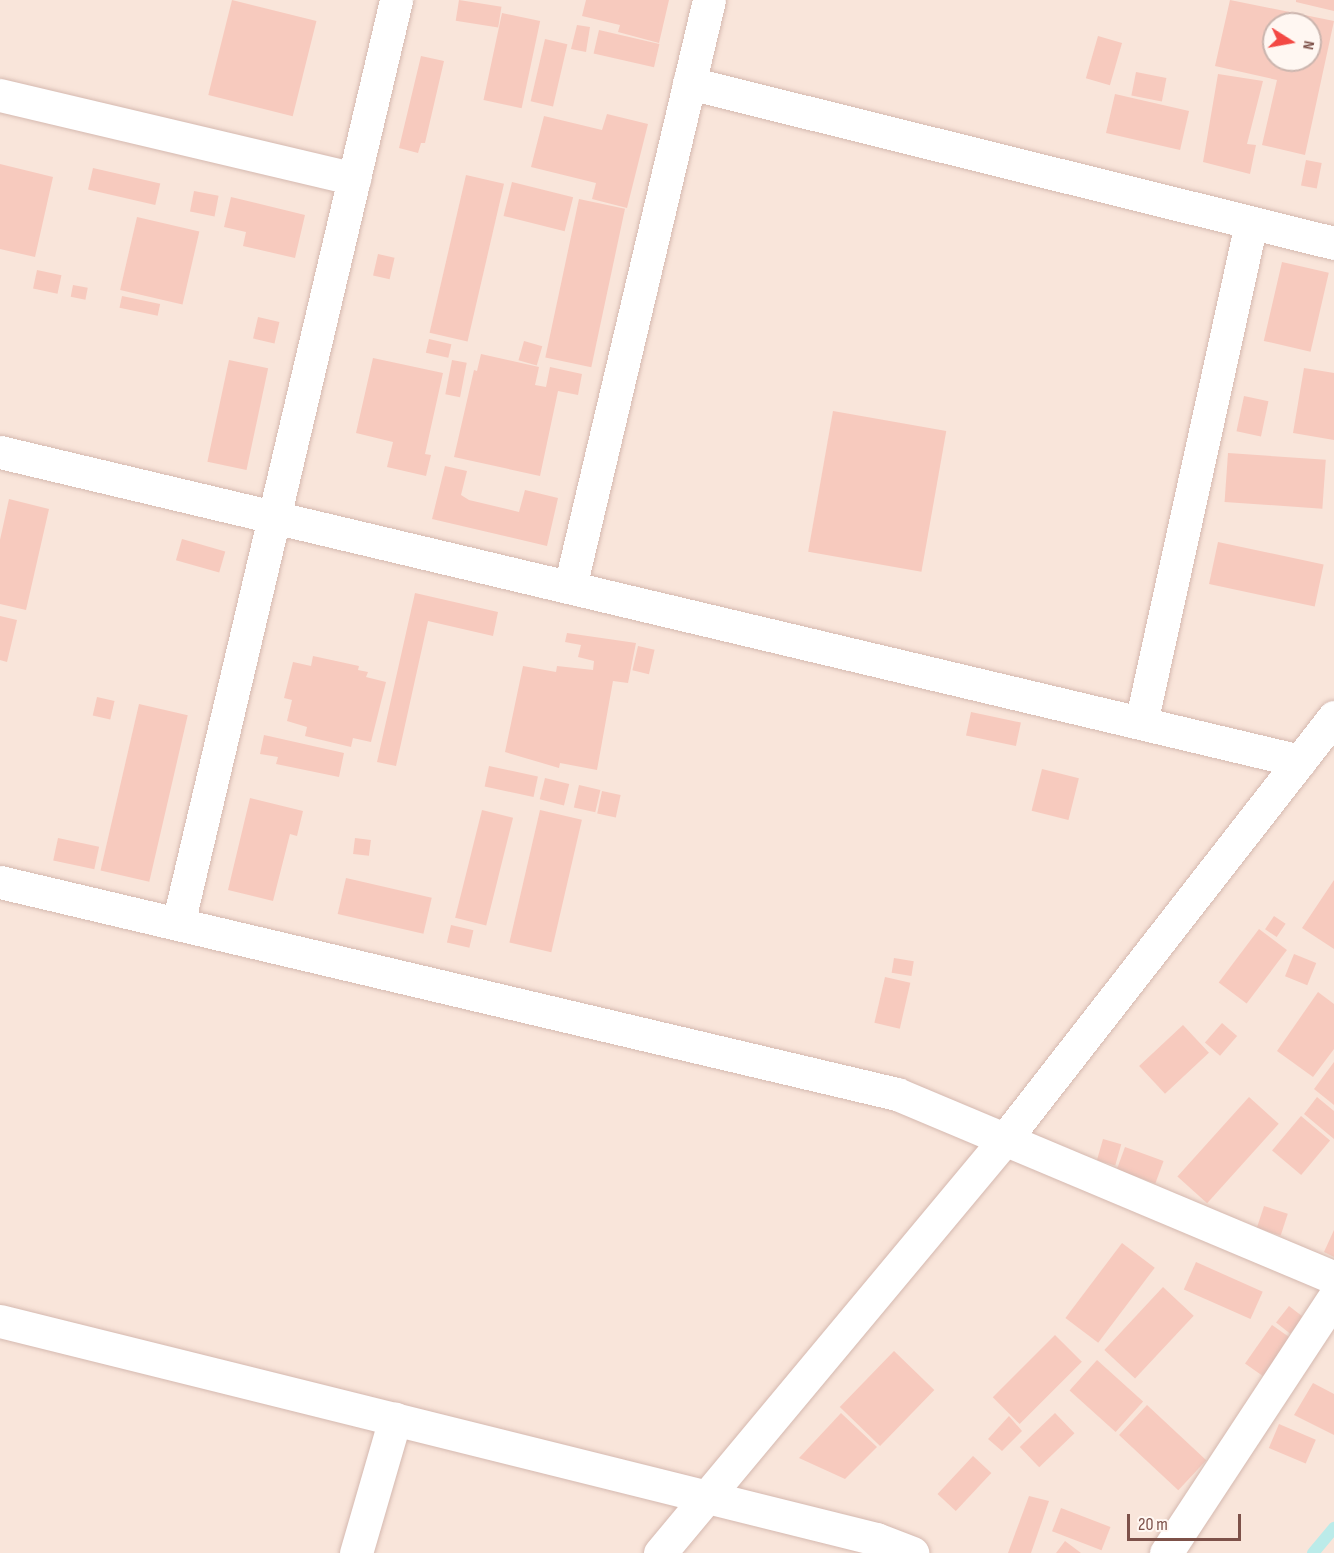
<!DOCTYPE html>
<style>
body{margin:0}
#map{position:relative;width:1334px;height:1553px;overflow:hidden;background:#fef2ea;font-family:"Sofia Sans Condensed",sans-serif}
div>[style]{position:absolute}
.residential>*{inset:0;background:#f9e5da}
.stream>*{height:12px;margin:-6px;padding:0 6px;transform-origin:6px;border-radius:6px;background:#bbebe9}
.building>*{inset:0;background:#f7cabe;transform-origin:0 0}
.roads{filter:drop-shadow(0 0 2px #d5b9b0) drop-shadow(0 0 2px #d5b9b0)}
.street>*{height:33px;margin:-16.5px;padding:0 16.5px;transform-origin:16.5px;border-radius:16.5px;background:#fff}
span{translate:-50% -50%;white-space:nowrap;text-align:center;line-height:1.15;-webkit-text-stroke:4.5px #fff7f2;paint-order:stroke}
.north{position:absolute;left:1262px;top:12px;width:60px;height:60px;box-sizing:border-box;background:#fff7f2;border:2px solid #cbb5ae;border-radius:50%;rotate:101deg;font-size:16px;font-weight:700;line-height:24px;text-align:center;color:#7d5149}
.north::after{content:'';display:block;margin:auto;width:21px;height:27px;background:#f34944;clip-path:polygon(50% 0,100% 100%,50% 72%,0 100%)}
.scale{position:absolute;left:1127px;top:1514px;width:114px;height:27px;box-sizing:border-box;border:3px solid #7d5149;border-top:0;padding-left:8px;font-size:18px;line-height:21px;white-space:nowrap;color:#7d5149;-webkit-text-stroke:4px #fff7f2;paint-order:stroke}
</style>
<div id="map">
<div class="residential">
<i style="clip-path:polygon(evenodd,0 0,1334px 0,1334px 1553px,0 1553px,0 0,1274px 24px,1310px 24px,1310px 60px,1274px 60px,1274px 24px)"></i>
</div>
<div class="stream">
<i style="left:1313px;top:1553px;width:33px;rotate:-50deg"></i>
</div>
<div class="building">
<i style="left:232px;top:0;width:87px;height:98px;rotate:14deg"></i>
<i style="left:459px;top:0;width:43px;height:21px;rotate:9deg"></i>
<i style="clip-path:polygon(586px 0,669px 0,659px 43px,618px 32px,620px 25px,582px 16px)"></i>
<i style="clip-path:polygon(evenodd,1230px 0,1334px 21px,1305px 155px,1262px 145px,1277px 80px,1215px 66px,1230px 0,1274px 24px,1310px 24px,1310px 60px,1274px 60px,1274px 24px)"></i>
<i style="clip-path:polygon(1296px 0,1334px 0,1334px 11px,1296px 2px)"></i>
<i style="left:502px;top:13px;width:39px;height:89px;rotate:12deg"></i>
<i style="clip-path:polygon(577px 25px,590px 27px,586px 52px,571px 49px)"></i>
<i style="left:599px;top:30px;width:62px;height:24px;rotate:13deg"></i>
<i style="left:1098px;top:36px;width:25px;height:44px;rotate:16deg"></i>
<i style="left:545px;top:39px;width:23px;height:64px;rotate:13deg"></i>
<i style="clip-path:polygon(421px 56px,444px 61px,425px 143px,421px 143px,418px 153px,399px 148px)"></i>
<i style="left:1136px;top:72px;width:31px;height:24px;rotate:11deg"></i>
<i style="clip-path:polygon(1218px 74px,1263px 81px,1247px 144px,1256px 145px,1250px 174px,1203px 162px)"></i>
<i style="left:1115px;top:94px;width:76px;height:40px;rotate:13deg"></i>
<i style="clip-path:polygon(607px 114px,648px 124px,627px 208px,592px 199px,596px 183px,531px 167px,544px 116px,602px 130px)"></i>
<i style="left:1306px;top:160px;width:16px;height:26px;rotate:11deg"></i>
<i style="clip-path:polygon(0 164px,53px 177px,35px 257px,0 249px)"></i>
<i style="left:93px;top:168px;width:69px;height:22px;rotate:13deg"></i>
<i style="left:466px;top:175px;width:39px;height:162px;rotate:13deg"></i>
<i style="left:512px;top:182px;width:63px;height:35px;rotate:14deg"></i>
<i style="left:194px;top:191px;width:25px;height:21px;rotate:11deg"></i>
<i style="clip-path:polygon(231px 197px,305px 215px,295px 258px,243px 246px,246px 232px,224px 227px)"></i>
<i style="left:579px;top:199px;width:47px;height:162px;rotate:12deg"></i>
<i style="left:137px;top:217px;width:64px;height:75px;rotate:13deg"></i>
<i style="left:378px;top:254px;width:17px;height:22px;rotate:13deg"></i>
<i style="left:1282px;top:262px;width:48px;height:81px;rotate:13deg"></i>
<i style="left:37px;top:270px;width:25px;height:19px;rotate:12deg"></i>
<i style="left:73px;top:285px;width:15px;height:12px;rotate:11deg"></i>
<i style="left:122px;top:296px;width:39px;height:12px;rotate:12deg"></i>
<i style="left:258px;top:317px;width:22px;height:22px;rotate:13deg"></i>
<i style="left:429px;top:339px;width:23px;height:14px;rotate:13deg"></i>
<i style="left:524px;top:341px;width:19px;height:20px;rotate:16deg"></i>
<i style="clip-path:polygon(481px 354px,539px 367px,535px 385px,546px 387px,550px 367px,582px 374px,578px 395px,558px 391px,540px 476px,454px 457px,474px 370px,477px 371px)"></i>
<i style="clip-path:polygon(373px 358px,443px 373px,425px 454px,431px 455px,426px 476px,387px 467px,393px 442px,356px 433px)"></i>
<i style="left:229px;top:360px;width:40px;height:104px;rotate:12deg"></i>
<i style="left:452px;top:360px;width:15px;height:35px;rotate:11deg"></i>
<i style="clip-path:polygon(1304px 368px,1334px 373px,1334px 440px,1293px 433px)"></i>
<i style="left:1244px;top:396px;width:25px;height:36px;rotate:12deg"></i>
<i style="left:833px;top:411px;width:115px;height:143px;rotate:10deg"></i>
<i style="left:1228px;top:453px;width:98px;height:49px;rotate:4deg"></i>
<i style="clip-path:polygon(445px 466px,467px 471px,461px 495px,469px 500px,519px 512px,525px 490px,558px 498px,547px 546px,432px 519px)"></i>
<i style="clip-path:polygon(9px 499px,49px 509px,26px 610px,0 604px,0 540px)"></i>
<i style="left:182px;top:539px;width:45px;height:22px;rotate:16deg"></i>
<i style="left:1218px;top:542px;width:108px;height:43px;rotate:12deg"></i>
<i style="clip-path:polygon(415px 593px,498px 612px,493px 636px,428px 621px,396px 766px,377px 762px)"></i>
<i style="clip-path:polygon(0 616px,17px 620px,7px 662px,0 660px)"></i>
<i style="clip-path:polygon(567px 633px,636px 643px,628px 683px,613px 681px,597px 770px,560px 763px,559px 768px,505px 752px,523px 666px,556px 672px,557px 666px,593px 670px,594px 661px,578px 657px,581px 645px,565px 642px)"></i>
<i style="left:638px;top:646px;width:17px;height:25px;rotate:13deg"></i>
<i style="clip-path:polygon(313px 656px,359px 666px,358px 670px,368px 672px,366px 677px,386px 682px,371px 742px,353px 738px,351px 747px,305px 736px,307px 727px,287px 721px,292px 700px,284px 698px,293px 662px,311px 666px)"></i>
<i style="left:97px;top:697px;width:18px;height:19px;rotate:13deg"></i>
<i style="left:139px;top:704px;width:50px;height:171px;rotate:13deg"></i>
<i style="left:971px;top:712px;width:51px;height:24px;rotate:12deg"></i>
<i style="clip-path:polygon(264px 735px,344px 753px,339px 777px,276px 764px,278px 757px,260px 754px)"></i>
<i style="left:489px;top:766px;width:50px;height:21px;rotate:12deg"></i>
<i style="left:1042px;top:769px;width:38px;height:43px;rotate:14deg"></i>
<i style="left:545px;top:778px;width:25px;height:22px;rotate:14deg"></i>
<i style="left:579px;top:785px;width:22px;height:23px;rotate:13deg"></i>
<i style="left:602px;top:791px;width:19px;height:23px;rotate:12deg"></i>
<i style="clip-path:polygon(250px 798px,303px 811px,297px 836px,290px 834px,273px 901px,228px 890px)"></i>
<i style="left:482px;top:810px;width:32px;height:111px;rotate:14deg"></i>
<i style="left:540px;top:810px;width:43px;height:136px;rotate:13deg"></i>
<i style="left:58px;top:838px;width:42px;height:23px;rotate:12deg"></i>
<i style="left:355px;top:838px;width:16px;height:16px;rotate:7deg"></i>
<i style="left:346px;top:878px;width:88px;height:37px;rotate:13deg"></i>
<i style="clip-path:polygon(1334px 880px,1334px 949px,1302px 928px)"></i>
<i style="left:1274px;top:916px;width:14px;height:16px;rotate:34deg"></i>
<i style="left:451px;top:925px;width:23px;height:18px;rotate:13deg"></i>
<i style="left:1259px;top:929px;width:35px;height:67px;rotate:37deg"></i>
<i style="left:1294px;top:954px;width:24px;height:24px;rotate:22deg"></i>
<i style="left:894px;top:958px;width:20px;height:15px;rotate:9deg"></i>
<i style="left:885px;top:977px;width:26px;height:47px;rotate:13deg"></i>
<i style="clip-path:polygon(1318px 992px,1334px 1004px,1334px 1049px,1313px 1077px,1277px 1051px)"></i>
<i style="left:1222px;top:1023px;width:20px;height:26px;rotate:41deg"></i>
<i style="left:1183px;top:1025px;width:38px;height:60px;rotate:47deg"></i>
<i style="clip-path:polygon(1334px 1062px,1334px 1105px,1314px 1089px)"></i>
<i style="left:1249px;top:1097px;width:40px;height:107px;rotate:42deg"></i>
<i style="clip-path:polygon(1317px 1097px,1334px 1111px,1334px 1139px,1304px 1114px)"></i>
<i style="left:1301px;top:1116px;width:38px;height:45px;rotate:40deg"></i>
<i style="left:1103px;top:1139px;width:19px;height:22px;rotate:16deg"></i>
<i style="left:1125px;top:1147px;width:41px;height:24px;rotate:20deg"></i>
<i style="left:1264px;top:1206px;width:25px;height:23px;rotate:18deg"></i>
<i style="clip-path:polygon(1334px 1230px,1334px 1257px,1324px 1252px)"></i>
<i style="left:1122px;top:1243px;width:41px;height:94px;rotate:37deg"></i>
<i style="left:1196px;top:1262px;width:73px;height:30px;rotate:24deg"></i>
<i style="left:1163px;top:1287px;width:42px;height:86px;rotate:43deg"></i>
<i style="left:1289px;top:1306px;width:18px;height:21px;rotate:38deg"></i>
<i style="left:1272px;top:1325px;width:33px;height:47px;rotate:35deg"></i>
<i style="left:1055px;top:1335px;width:38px;height:88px;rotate:45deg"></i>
<i style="left:894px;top:1351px;width:56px;height:78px;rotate:44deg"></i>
<i style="left:1097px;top:1360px;width:62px;height:41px;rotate:42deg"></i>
<i style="clip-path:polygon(1313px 1383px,1334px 1394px,1334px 1435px,1294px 1415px)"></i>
<i style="left:1147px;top:1405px;width:81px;height:41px;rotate:43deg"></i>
<i style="clip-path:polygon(841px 1413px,877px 1447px,845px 1479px,799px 1458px)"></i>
<i style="left:1055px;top:1413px;width:28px;height:49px;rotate:46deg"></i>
<i style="clip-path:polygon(1009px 1416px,1022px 1431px,1002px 1451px,988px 1439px)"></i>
<i style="left:1279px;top:1424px;width:40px;height:26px;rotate:23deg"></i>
<i style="left:973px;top:1456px;width:25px;height:52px;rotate:43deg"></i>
<i style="clip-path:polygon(1029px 1496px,1049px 1501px,1031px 1553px,1008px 1553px)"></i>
<i style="left:1061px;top:1508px;width:53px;height:25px;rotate:21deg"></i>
<i style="clip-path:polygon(1065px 1541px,1081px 1553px,1056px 1553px)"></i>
</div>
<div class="roads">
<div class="street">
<i style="left:689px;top:83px;width:665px;rotate:13.93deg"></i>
<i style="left:0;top:95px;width:364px;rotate:13.3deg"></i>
<i style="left:0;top:452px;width:1336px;rotate:13.37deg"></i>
<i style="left:570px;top:587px;width:603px;rotate:-76.68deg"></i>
<i style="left:1141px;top:723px;width:512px;rotate:-77.59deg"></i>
<i style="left:0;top:882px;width:922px;rotate:13.3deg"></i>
<i style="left:897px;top:1094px;width:474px;rotate:22.8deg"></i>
<i style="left:178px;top:924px;width:949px;rotate:-76.72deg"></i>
<i style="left:0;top:1321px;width:903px;rotate:13.97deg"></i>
<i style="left:876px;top:1539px;width:39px;rotate:21deg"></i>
<i style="left:356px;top:1553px;width:140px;rotate:-73.8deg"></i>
<i style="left:660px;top:1553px;width:539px;rotate:-50.19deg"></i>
<i style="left:1005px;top:1139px;width:535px;rotate:-52.06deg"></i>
<i style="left:1166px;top:1553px;width:306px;rotate:-56.7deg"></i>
</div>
</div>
<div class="north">N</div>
<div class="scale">20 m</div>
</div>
